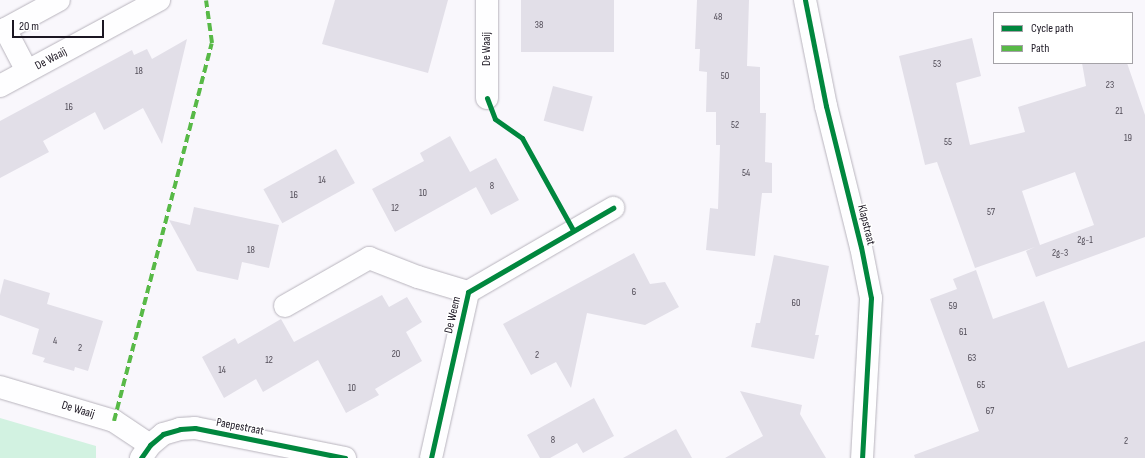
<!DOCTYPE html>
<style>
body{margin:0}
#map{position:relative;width:1145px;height:458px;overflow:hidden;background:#f9f7fc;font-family:"Sofia Sans Condensed",sans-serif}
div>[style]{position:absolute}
.green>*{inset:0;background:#d2f2e1}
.building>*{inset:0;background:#e2dfe8;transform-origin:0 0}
.roads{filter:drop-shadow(0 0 1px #b8b4bd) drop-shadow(0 0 1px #b8b4bd)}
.minor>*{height:22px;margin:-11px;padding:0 11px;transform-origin:11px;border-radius:11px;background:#fefeff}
.quiet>*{height:4px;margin-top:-2px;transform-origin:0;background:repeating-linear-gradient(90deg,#58b947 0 8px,transparent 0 12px)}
.cycleway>*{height:5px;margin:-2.5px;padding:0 2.5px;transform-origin:2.5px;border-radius:2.5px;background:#00873e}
span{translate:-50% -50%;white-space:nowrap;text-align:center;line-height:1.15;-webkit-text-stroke:3px #fff;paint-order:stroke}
.number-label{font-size:10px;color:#4e4954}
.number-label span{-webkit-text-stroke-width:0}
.street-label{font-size:12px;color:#1b1622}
.legend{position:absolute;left:993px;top:12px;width:140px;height:52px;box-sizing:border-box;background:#fff;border:1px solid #a4a2a7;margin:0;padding:5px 7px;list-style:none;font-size:12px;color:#1b1622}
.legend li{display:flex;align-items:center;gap:8px;height:20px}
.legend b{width:20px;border:1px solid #a4a2a7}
.scale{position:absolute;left:12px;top:20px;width:92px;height:18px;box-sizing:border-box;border:2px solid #1b1622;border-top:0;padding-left:5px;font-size:12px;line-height:14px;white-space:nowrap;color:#1b1622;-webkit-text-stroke:3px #fff;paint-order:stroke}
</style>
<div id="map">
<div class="green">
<i style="clip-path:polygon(0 418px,96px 446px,96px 458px,0 458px)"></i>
</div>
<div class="building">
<i style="clip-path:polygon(335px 0,448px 0,428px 73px,322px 44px)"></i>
<i style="left:521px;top:0;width:93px;height:52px"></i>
<i style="clip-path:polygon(697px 0,749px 0,747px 66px,760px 67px,760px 113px,766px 113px,765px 162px,772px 163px,772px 193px,762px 193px,755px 256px,706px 250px,710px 208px,718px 209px,720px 145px,716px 145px,716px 112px,706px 112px,707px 72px,699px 71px,700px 49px,695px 49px)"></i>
<i style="clip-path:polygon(evenodd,972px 38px,981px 76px,956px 83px,970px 145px,1025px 132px,1018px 107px,1086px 86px,1082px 63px,1127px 63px,1145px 115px,1145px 237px,1036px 277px,1026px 251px,1035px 247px,975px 268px,937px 162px,925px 165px,899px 56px,972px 38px,1075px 172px,1094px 225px,1040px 245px,1022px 191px,1075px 172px)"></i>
<i style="clip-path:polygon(187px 39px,162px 144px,143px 108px,104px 130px,95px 112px,43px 141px,49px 152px,0 178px,0 121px,132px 50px,134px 55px,147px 49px,152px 59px)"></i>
<i style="left:553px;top:86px;width:41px;height:36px;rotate:15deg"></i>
<i style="clip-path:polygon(450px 136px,470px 172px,496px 158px,519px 200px,491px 215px,476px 187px,395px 232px,372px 189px,424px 161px,420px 153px)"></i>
<i style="left:336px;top:149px;width:39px;height:83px;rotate:61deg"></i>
<i style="clip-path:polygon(194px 207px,279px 225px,269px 268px,242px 262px,238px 280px,197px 271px,169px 220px,190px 225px)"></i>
<i style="clip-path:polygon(634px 253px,650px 284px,665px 282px,679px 307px,645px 325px,587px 313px,571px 388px,556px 362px,531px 375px,503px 324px)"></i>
<i style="clip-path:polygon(774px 255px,829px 266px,815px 335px,819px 335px,814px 359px,751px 347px,756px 323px,760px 323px)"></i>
<i style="clip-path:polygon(976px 270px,993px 319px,1044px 301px,1068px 368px,1145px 341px,1145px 458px,915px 458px,914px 455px,979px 431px,930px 299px,957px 289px,953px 279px)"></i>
<i style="clip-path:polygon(4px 279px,50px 293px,47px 304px,103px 321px,88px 371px,75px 367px,74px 371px,43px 362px,45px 358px,32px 354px,39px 329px,0 315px,0 295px)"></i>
<i style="clip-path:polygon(382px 295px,389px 307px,407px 297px,422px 322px,406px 332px,422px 361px,375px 389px,379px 395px,346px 413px,318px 360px,263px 392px,256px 379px,224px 398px,202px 357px,235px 338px,238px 344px,281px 319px,294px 342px)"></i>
<i style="clip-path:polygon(740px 391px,802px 405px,800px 414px,826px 458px,725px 458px,763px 436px)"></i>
<i style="clip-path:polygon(594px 398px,614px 436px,583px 453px,577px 443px,550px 458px,540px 458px,527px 435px)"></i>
<i style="clip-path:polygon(676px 429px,692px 458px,623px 458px)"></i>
</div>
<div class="roads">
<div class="minor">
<i style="left:805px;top:0;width:108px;rotate:78.8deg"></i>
<i style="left:826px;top:106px;width:145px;rotate:76.1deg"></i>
<i style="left:861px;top:247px;width:52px;rotate:78.9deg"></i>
<i style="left:871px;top:298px;width:160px;rotate:93.2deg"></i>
<i style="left:5px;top:29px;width:47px;rotate:62.4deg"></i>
<i style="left:0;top:32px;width:67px;rotate:-28.5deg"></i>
<i style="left:0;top:86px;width:181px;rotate:-28.4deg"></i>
<i style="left:487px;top:98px;width:98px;rotate:-90deg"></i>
<i style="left:285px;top:306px;width:97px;rotate:-29.7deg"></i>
<i style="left:369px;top:258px;width:53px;rotate:21.2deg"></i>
<i style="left:418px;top:277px;width:52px;rotate:16.7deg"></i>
<i style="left:0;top:387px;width:119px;rotate:16.6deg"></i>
<i style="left:114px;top:421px;width:43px;rotate:33.7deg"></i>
<i style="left:141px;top:458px;width:16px;rotate:-55deg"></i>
<i style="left:150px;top:445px;width:17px;rotate:-40deg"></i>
<i style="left:163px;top:434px;width:18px;rotate:-16deg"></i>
<i style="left:180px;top:429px;width:15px;rotate:-4deg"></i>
<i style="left:195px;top:428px;width:153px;rotate:11.3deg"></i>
<i style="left:431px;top:458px;width:170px;rotate:-77.4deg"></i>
<i style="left:468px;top:292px;width:168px;rotate:-30.1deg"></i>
</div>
</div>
<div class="quiet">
<i style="left:114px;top:421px;width:390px;rotate:-75.5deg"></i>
<i style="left:212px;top:43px;width:43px;rotate:-97.9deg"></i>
</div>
<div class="cycleway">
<i style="left:805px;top:0;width:108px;rotate:78.8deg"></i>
<i style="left:826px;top:106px;width:145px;rotate:76.1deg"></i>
<i style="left:861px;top:247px;width:52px;rotate:78.9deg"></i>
<i style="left:871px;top:298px;width:160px;rotate:93.2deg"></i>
<i style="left:487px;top:98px;width:22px;rotate:69deg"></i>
<i style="left:495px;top:119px;width:33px;rotate:35deg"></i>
<i style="left:522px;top:138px;width:105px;rotate:61deg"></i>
<i style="left:141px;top:458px;width:16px;rotate:-55deg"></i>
<i style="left:150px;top:445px;width:17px;rotate:-40deg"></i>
<i style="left:163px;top:434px;width:18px;rotate:-16deg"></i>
<i style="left:180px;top:429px;width:15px;rotate:-4deg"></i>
<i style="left:195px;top:428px;width:153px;rotate:11.3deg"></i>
<i style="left:431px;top:458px;width:170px;rotate:-77.4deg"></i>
<i style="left:468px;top:292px;width:168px;rotate:-30.1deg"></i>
</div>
<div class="number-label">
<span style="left:718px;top:18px">48</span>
<span style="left:539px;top:26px">38</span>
<span style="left:937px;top:65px">53</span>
<span style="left:139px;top:72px">18</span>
<span style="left:725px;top:77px">50</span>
<span style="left:1110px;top:86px">23</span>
<span style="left:69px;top:108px">16</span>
<span style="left:1119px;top:112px">21</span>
<span style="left:735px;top:126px">52</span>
<span style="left:1128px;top:139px">19</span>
<span style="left:948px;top:143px">55</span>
<span style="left:746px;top:174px">54</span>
<span style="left:322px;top:181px">14</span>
<span style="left:492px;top:187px">8</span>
<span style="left:423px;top:194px">10</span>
<span style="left:294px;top:196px">16</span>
<span style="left:395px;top:209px">12</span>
<span style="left:991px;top:213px">57</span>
<span style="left:1085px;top:241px">2g-1</span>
<span style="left:251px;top:251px">18</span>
<span style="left:1060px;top:254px">2g-3</span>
<span style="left:634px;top:293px">6</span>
<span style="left:796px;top:304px">60</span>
<span style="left:953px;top:307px">59</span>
<span style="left:963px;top:333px">61</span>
<span style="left:55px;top:342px">4</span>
<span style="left:80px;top:349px">2</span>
<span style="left:396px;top:355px">20</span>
<span style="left:537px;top:356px">2</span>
<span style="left:972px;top:359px">63</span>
<span style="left:269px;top:361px">12</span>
<span style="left:222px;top:371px">14</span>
<span style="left:981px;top:386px">65</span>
<span style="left:352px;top:389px">10</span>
<span style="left:990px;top:412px">67</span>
<span style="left:553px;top:441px">8</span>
<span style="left:1126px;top:442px">2</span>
</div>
<div class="street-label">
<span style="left:487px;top:49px;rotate:-90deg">De Waaij</span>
<span style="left:51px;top:59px;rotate:-28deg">De Waaij</span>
<span style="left:866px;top:225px;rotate:76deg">Klapstraat</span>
<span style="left:453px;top:315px;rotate:-77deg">De Weem</span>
<span style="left:78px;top:410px;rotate:17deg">De Waaij</span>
<span style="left:240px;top:427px;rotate:11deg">Paepestraat</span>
</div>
<ul class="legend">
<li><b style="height:5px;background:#00873e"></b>Cycle path</li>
<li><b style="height:5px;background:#58b947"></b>Path</li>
</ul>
<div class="scale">20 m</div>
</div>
